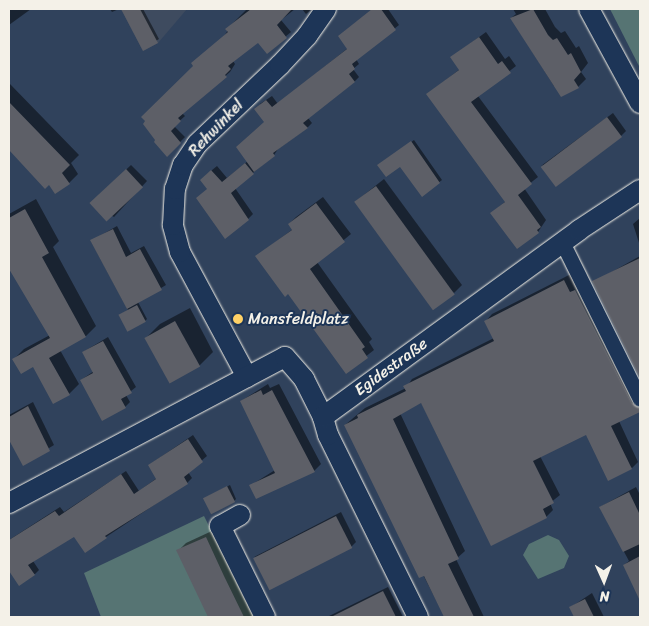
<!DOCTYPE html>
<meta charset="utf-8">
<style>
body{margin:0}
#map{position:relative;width:649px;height:626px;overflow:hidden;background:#30425c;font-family:Sriracha,sans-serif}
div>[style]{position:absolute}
.built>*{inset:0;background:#3e4b5f}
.green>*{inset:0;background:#567473}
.shadow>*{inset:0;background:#0007}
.building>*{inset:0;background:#5d5f67;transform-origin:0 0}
.roads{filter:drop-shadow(0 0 1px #f4f1e8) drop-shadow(0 0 1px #f4f1e8)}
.pedestrian>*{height:15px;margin:-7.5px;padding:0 7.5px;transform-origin:7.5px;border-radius:7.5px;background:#1d3557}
.minor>*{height:20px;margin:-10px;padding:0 10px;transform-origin:10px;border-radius:10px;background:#1d3557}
.dots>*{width:14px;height:14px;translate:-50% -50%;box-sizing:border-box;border:2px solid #1d3557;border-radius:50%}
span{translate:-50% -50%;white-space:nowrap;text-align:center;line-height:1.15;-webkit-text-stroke:4px #1d3557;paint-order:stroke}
.street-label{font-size:16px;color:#f4f1e8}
.poi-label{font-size:16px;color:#f4f1e8}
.left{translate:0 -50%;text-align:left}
.frame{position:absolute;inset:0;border:10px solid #f4f1e8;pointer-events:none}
.north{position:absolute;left:579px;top:556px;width:50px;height:50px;-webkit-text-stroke:4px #1d3557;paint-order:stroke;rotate:178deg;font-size:14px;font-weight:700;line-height:20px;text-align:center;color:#f4f1e8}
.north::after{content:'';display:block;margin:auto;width:18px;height:22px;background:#f4f1e8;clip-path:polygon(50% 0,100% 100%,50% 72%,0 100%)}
</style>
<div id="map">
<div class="built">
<i style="clip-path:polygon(121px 9px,187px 9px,158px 43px,143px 51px)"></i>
</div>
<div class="green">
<i style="clip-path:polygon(610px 9px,640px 9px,640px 68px)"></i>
<i style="clip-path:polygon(204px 516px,254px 617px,101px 617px,84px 573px)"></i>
<i style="clip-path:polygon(548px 535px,559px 540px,569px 556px,564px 568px,538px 579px,523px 555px,529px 544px)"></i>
</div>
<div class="shadow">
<i style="clip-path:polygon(9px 9px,31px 9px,9px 25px)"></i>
<i style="clip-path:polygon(110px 9px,119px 9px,112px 12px)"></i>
<i style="clip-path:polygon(122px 9px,143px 9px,159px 39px,143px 49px)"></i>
<i style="clip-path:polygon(247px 9px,295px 9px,281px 20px,291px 32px,267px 52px,258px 41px,233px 61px,235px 64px,230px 72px,182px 113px,185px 116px,174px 126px,185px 137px,167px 155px,155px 142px,232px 24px)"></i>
<i style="clip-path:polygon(302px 9px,312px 9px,306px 14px)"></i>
<i style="clip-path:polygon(373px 9px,388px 9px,399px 25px,356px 59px,359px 64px,353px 69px,359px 77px,354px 82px,308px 118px,312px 123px,307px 128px,278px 149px,274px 155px,235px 188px,253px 214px,248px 219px,209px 189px,206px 175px,217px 166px,227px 178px,248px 161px,265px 122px,260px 104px,272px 96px,278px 104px,348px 48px,344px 32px)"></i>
<i style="clip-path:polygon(513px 9px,545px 9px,555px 27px,561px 33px,565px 31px,576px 48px,579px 46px,588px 63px,581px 72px,586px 79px,578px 87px,554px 86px,511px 18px,516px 14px)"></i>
<i style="clip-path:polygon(486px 32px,505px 59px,509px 56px,516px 66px,478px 96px,538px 177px,524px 188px,546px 220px,538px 232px,517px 247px,492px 213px,506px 201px,428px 94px,460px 69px,452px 57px)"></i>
<i style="clip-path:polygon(10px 84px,79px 155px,71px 163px,78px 174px,69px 183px,49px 183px,45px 187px,9px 148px)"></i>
<i style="clip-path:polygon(613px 113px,626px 131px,621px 136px,541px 166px)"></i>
<i style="clip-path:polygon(414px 140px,442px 180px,422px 195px,400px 165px,381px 163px)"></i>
<i style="clip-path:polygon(131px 165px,147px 181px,114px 217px,91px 203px)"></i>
<i style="clip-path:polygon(384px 179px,462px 285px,454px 293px,355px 202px)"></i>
<i style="clip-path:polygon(323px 197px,351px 234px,317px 262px,372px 339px,369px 342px,374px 350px,346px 372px,288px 292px,257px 256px,293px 229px,289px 224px,296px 217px)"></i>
<i style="clip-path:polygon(36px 199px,59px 241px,53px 247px,96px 326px,86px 336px,60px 350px,79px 384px,69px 394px,33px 365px,14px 359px,24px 349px,50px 335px,9px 260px,9px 214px)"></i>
<i style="clip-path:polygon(640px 218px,640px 246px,633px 224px)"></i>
<i style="clip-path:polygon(117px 226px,131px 253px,144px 246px,166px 285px,138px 302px,147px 319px,145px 321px,120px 315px,128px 310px,91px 241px)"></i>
<i style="clip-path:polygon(640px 256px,640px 376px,594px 282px)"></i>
<i style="clip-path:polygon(571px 274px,638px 408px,619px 421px,638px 462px,632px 468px,586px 433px,540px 456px,560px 495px,550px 503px,553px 510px,546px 517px,491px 544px,421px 402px,400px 413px,465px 551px,456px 559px,484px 617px,445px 617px,345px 425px,365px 408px,406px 388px,412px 379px,494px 338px,486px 321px,492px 314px)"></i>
<i style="clip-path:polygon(190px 308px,213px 352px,199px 366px,146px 338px,160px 324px)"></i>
<i style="clip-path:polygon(108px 337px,136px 387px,126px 395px,130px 402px,125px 407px,81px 380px,94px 371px,83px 352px)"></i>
<i style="clip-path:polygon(268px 384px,270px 388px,279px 384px,321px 464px,314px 471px,251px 485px,275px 470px,241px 401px)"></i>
<i style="clip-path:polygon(33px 402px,54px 445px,23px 464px,9px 437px,9px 415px)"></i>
<i style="clip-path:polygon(193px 435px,207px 456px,188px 472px,192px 478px,187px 483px,106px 537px,74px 535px,33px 561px,39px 570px,35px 574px,9px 571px,9px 540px,60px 507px,64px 512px,126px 471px,139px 491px,157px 478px,149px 465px)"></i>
<i style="clip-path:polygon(230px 485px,236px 499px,234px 501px,205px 498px)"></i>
<i style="clip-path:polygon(636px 487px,640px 495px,640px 598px,624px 565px,629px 561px,600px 507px)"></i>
<i style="clip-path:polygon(341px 512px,356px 542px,351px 547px,254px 557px)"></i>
<i style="clip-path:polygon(214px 530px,255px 617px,209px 617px,178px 551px,186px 543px)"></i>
<i style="clip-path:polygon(388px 587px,403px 617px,327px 617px)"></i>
<i style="clip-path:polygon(592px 593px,604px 617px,576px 617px,571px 607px)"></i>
</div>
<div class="building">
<i style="clip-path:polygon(121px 9px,140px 9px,158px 43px,143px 51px)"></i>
<i style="clip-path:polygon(251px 9px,292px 9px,277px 25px,287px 38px,267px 54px,258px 43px,228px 66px,231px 69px,225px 75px,227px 77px,178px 118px,181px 121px,171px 131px,181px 143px,167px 157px,154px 142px,155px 140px,143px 124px,145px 121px,141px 117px,193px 66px,191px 63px,228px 32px,225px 29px)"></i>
<i style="clip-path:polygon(372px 9px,381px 9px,396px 30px,352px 64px,355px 69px,349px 74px,355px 82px,303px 123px,308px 128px,273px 153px,275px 156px,254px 172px,236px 147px,264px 122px,254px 109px,266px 100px,272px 107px,347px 49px,338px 36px)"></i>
<i style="clip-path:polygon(533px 9px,548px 35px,553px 40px,557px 38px,568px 55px,571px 53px,581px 72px,574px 80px,579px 88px,561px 97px,510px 18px)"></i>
<i style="clip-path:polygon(479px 37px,498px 64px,502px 61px,511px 73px,471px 102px,532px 184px,518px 195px,541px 227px,537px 230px,539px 233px,517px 249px,490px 213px,505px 202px,426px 94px,459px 70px,450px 57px)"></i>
<i style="clip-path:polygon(9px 102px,70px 165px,62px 173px,70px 184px,55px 194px,49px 185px,45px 189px,9px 150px)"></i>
<i style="left:607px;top:117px;width:25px;height:83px;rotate:53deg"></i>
<i style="clip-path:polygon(411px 141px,440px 183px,422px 197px,400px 167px,386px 177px,377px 165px)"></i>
<i style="clip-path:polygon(245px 163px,254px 174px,231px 193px,249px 220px,225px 239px,196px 198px,207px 189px,200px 180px,211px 170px,222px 182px)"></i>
<i style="left:126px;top:169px;width:25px;height:50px;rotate:47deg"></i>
<i style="left:376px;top:186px;width:134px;height:27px;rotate:54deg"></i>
<i style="clip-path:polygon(316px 203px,345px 242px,310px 269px,365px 347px,362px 349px,368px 358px,346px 374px,288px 294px,285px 297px,255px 256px,292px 230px,288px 224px)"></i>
<i style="clip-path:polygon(25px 209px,49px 253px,42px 257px,86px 337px,49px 358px,70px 395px,53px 404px,33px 367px,21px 374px,12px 359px,50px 338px,9px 269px,9px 218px)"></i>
<i style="clip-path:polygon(113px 229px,126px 257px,140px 249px,162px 290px,127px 309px,90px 240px)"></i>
<i style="clip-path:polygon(640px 258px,640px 378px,592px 281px)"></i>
<i style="clip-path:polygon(564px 280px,570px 292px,575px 290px,632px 403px,640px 408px,640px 412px,611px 426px,632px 469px,608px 481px,586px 435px,533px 461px,554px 503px,543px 509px,547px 518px,491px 546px,421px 403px,393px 419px,459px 559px,448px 564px,474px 617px,444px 617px,424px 576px,419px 578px,344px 425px,358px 418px,357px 415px,406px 391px,403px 386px,494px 341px,484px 321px)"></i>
<i style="left:137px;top:305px;width:19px;height:21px;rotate:62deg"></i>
<i style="left:175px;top:321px;width:52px;height:35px;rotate:61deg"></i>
<i style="clip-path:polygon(103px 341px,132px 393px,121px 399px,126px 408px,102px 421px,80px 380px,93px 373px,82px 352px)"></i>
<i style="clip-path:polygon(261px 390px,263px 395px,272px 390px,315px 472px,256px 499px,249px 485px,275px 473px,240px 401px)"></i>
<i style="clip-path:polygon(28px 406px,50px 451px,23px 466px,9px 440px,9px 417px)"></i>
<i style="clip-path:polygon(188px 439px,203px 462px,184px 477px,188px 484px,105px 536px,107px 538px,85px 553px,74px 537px,28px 565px,35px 575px,19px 586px,9px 571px,9px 540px,55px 511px,59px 516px,121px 474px,134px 494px,156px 479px,148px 465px)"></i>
<i style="left:227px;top:486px;width:18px;height:27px;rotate:63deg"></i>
<i style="clip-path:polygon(629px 492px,640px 515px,640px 544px,623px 552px,599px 507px)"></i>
<i style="left:336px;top:516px;width:36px;height:93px;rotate:63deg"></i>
<i style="clip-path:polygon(206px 537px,224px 576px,244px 617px,208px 617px,176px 550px)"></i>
<i style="clip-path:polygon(640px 556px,640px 601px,623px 565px)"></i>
<i style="clip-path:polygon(383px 591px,396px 617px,331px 617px)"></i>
<i style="clip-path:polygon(585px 599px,594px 617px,574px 617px,569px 607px)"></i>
</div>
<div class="roads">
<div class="pedestrian">
<i style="left:562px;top:242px;width:175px;rotate:63.6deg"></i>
</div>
<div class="minor">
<i style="left:589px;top:9px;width:107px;rotate:61.5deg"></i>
<i style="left:247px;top:377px;width:142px;rotate:-118.2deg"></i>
<i style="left:180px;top:252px;width:28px;rotate:-105deg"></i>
<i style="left:173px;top:225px;width:36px;rotate:-87deg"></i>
<i style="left:175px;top:189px;width:25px;rotate:-72deg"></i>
<i style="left:183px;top:165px;width:25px;rotate:-56deg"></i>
<i style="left:197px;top:144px;width:115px;rotate:-43.6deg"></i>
<i style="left:280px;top:65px;width:40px;rotate:-47deg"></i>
<i style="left:307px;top:36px;width:33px;rotate:-55deg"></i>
<i style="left:9px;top:503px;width:312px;rotate:-27.9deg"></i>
<i style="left:285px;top:357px;width:29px;rotate:49deg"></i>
<i style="left:304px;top:379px;width:42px;rotate:63.4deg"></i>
<i style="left:240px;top:515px;width:23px;rotate:151deg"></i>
<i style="left:220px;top:526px;width:102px;rotate:63.7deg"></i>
<i style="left:418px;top:617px;width:203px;rotate:-116.3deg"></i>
<i style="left:328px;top:435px;width:19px;rotate:-106deg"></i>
<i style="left:323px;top:417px;width:317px;rotate:-36.1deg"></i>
<i style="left:579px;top:230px;width:73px;rotate:-33.3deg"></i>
</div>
</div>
<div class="dots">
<i style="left:238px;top:319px;background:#ffd166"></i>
</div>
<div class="street-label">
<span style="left:216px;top:128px;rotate:-46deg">Rehwinkel</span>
<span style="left:391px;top:367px;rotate:-36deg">Egidestraße</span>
</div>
<div class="poi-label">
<span class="left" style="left:248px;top:319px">Mansfeldplatz</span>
</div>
<div class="frame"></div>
<div class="north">N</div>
</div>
